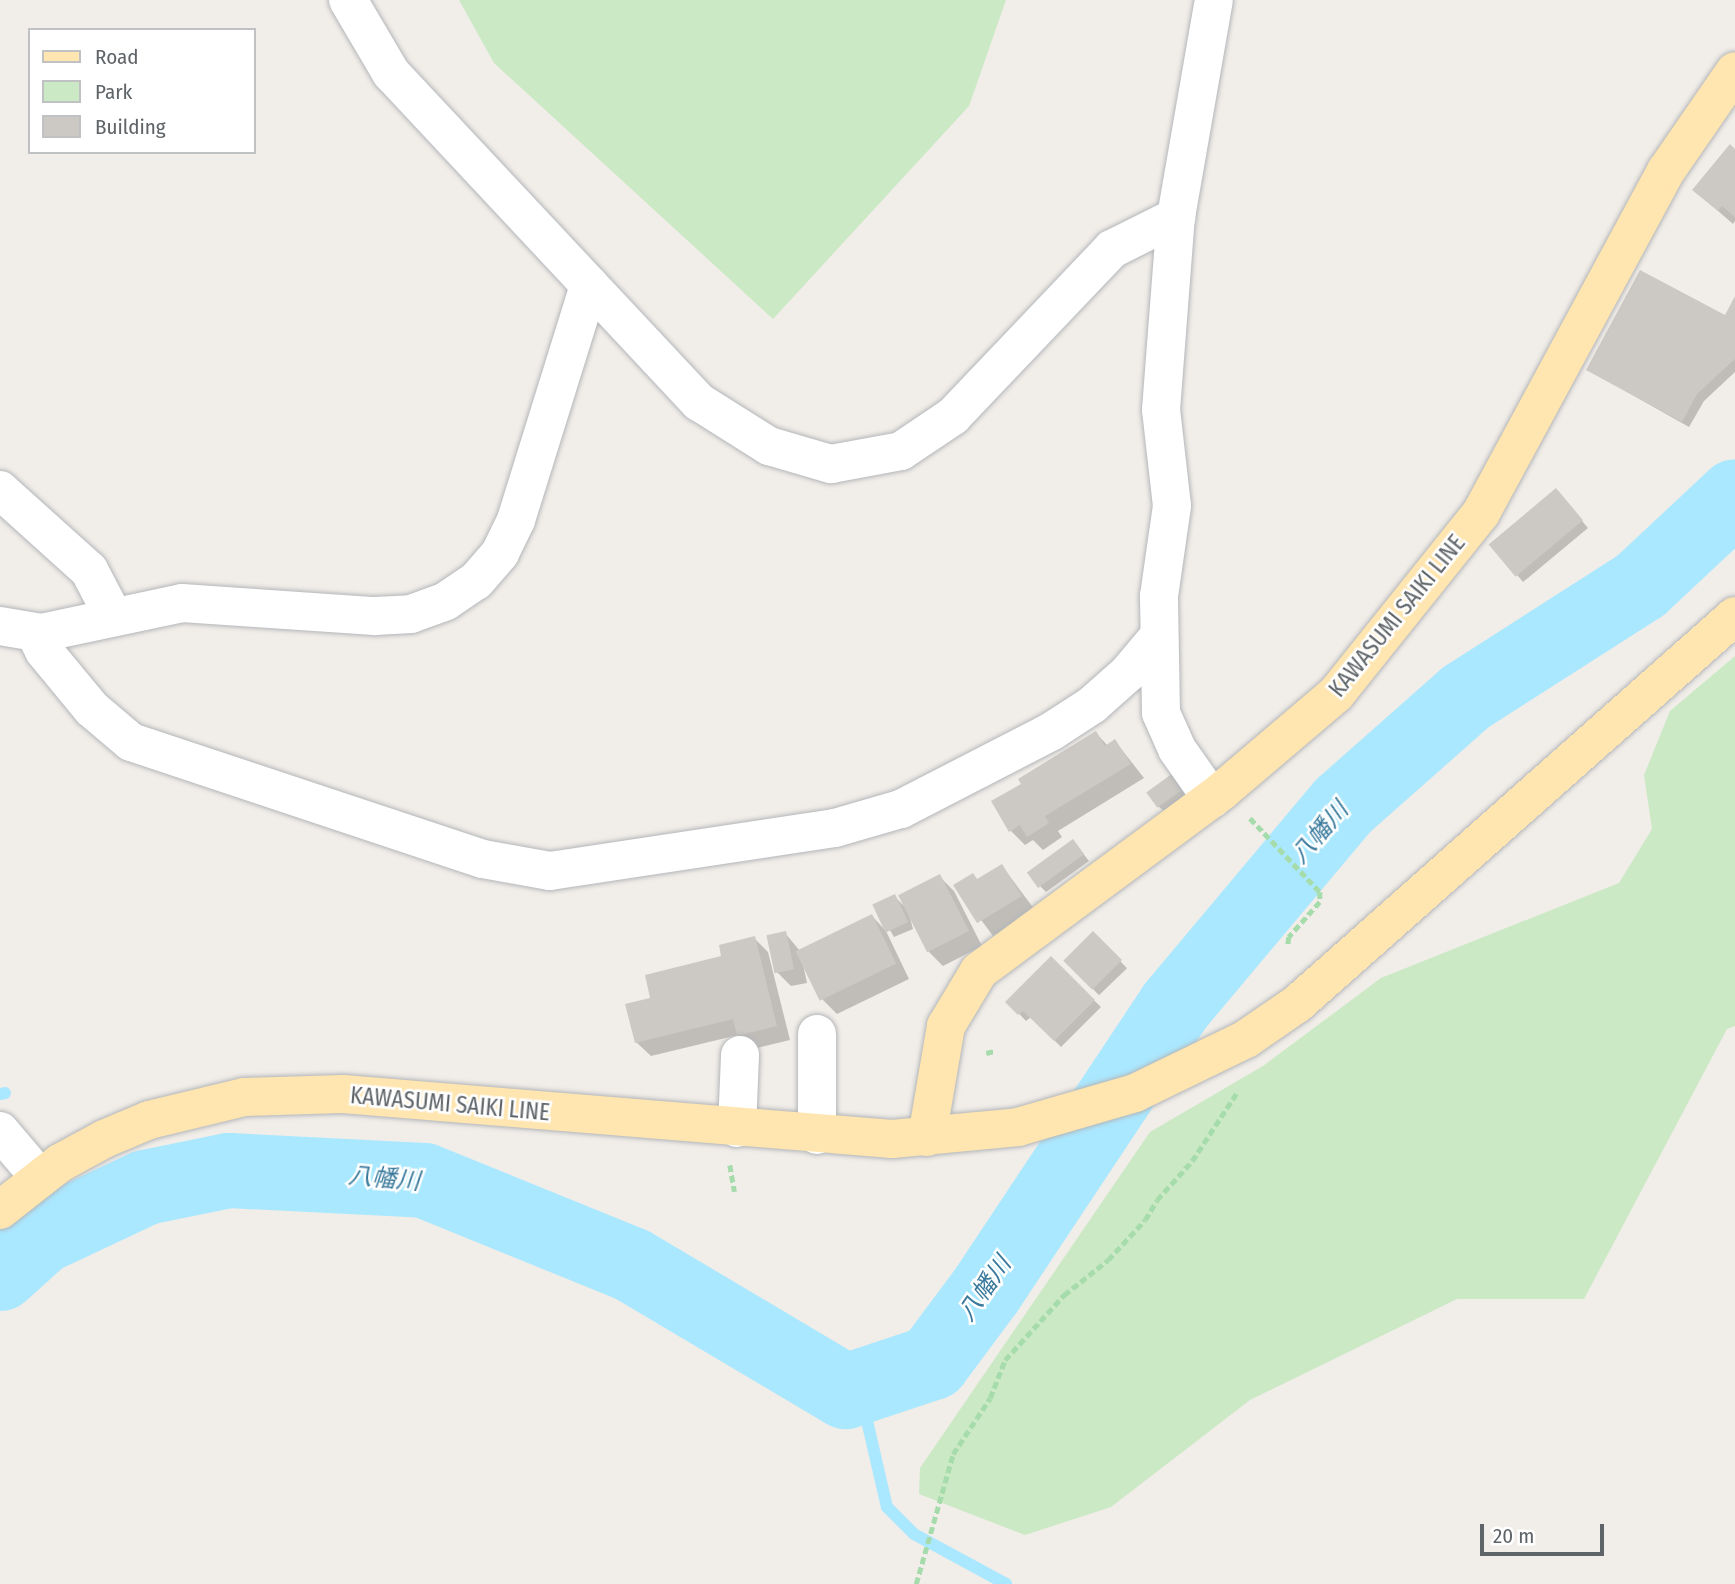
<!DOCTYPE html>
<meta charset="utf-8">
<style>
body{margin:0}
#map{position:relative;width:1735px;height:1584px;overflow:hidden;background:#f1ede8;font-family:"Fira Sans Condensed","Noto Sans JP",sans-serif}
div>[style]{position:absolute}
.green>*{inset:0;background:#cae9c4}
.shadow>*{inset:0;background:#0003;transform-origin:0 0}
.stream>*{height:12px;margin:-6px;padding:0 6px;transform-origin:6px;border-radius:6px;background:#aae8ff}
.river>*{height:75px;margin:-37.5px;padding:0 37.5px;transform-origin:37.5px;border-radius:37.5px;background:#aae8ff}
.building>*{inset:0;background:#ccc8c3;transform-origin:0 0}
.path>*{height:4.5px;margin-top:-2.25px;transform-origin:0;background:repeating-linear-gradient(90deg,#a6dcab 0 7px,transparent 0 10.5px)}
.roads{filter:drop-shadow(0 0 2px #b3b6ba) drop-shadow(0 0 2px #b3b6ba)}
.minor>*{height:38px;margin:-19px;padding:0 19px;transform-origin:19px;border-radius:19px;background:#fff}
.major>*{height:38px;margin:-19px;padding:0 19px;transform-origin:19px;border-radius:19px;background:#ffe5af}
span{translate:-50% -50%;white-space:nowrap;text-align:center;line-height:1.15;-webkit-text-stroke:5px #fff;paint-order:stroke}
.street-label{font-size:23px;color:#5f6468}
.water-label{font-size:24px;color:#38799b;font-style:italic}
.legend{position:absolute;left:28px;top:28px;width:228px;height:126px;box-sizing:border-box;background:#fff;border:2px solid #bfc1c3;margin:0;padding:9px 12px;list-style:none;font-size:21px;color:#5f6468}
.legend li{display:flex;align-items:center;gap:14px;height:35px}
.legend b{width:35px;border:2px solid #bfc1c3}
.scale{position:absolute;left:1480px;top:1524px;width:124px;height:32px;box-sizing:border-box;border:4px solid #5f6468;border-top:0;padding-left:9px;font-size:21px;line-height:24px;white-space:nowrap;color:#5f6468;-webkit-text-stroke:5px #fff;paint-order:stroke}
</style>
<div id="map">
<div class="green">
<i style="clip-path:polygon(459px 0,1006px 0,969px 106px,773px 319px,494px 63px)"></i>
<i style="clip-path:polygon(1735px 656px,1735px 1026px,1727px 1029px,1584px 1299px,1457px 1299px,1250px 1400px,1111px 1507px,1025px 1535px,919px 1494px,920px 1468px,1150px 1132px,1263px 1066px,1381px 978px,1619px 883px,1652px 829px,1644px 775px,1670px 711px)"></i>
</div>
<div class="shadow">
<i style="clip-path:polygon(1735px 151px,1735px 221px,1733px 224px,1694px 190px)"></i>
<i style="clip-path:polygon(1735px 300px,1735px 372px,1704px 401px,1689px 427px,1588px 370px,1726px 317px)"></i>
<i style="clip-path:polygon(1562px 497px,1588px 528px,1523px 582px,1491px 544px)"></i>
<i style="clip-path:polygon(1096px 733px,1108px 746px,1115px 741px,1144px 778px,1058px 831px,1062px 837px,1043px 850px,1033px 840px,1025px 845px,1011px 831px,1023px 784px)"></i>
<i style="clip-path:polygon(1173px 775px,1190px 796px,1165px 812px,1158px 806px)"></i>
<i style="clip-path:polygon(1079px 848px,1089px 861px,1046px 892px,1040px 886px)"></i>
<i style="clip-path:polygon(1002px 866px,1035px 910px,993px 936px,956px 886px,978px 880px)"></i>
<i style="clip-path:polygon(939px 876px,954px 891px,982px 946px,943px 966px,929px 952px,908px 910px,913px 929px,894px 937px,875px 905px,894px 896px,906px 908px)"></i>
<i style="clip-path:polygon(872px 916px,886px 931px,909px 979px,837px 1014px,823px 1000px,803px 964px,807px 983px,791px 986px,777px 972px,785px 933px,800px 951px)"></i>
<i style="left:1093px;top:933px;width:49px;height:39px;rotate:46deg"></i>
<i style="clip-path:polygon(754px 938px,768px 952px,790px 1040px,753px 1049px,738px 1035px,651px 1056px,636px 1042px,652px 999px)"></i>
<i style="clip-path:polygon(1051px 959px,1101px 1007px,1061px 1047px,1031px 1017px,1026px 1021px,1008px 1002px)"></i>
</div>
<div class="stream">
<i style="left:0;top:1094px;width:5px;rotate:-11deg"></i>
<i style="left:859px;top:1386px;width:124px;rotate:77deg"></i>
<i style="left:887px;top:1507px;width:38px;rotate:45deg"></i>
<i style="left:914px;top:1534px;width:105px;rotate:28.5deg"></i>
</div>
<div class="river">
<i style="left:0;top:1273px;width:55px;rotate:-42.1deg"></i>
<i style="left:41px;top:1236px;width:115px;rotate:-25.2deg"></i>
<i style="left:145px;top:1187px;width:85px;rotate:-11.6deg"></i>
<i style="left:228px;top:1170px;width:196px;rotate:2.9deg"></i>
<i style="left:424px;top:1180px;width:223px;rotate:22.1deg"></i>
<i style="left:631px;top:1264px;width:249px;rotate:30.7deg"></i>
<i style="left:845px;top:1391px;width:92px;rotate:-18.4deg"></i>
<i style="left:932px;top:1362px;width:89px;rotate:-53.3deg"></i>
<i style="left:985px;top:1291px;width:343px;rotate:-56.4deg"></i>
<i style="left:1175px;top:1005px;width:261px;rotate:-50deg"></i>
<i style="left:1343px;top:805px;width:163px;rotate:-41.5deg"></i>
<i style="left:1465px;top:697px;width:208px;rotate:-32.6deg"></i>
<i style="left:1640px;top:585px;width:130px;rotate:-43.1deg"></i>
</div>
<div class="building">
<i style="clip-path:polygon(1730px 144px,1735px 149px,1735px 217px,1722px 206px,1718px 211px,1692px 190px)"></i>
<i style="clip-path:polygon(1640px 270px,1725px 315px,1735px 296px,1735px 359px,1697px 394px,1682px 422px,1586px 370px)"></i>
<i style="left:1556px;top:488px;width:42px;height:88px;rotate:50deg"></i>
<i style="clip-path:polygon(1096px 731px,1105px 746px,1115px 739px,1131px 764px,1045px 816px,1049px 823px,1027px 837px,1020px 825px,1009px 832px,991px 801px,1021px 784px,1018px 779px)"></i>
<i style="left:1173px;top:773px;width:19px;height:33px;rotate:54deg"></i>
<i style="left:1073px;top:839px;width:19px;height:57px;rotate:54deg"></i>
<i style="clip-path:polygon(1002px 864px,1022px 896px,977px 923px,953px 885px,973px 873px,977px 879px)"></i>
<i style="left:940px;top:874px;width:64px;height:47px;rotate:63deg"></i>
<i style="left:895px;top:894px;width:31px;height:25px;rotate:65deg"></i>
<i style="left:872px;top:914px;width:55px;height:85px;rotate:64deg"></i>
<i style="left:786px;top:931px;width:39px;height:20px;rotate:78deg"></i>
<i style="left:1093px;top:931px;width:41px;height:42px;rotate:45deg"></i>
<i style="clip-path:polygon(755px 936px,777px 1026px,737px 1036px,733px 1019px,635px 1043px,625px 1004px,650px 998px,645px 975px,721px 956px,719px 945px)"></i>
<i style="clip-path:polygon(1051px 956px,1095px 1000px,1054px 1041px,1023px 1011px,1018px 1015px,1005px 1002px)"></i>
</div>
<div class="path">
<i style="left:1250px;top:818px;width:102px;rotate:46.6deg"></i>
<i style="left:1320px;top:892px;width:10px;rotate:90deg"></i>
<i style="left:1320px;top:902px;width:47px;rotate:131.5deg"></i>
<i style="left:1289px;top:937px;width:8px;rotate:97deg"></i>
<i style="left:986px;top:1053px;width:9px;rotate:-13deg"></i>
<i style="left:730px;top:1165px;width:27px;rotate:80deg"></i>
<i style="left:916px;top:1584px;width:135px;rotate:-74.1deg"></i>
<i style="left:953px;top:1454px;width:67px;rotate:-56.5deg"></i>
<i style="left:990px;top:1398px;width:41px;rotate:-68.5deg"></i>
<i style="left:1005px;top:1360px;width:88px;rotate:-47.8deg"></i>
<i style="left:1064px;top:1295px;width:56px;rotate:-38.5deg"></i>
<i style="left:1108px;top:1260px;width:54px;rotate:-47.2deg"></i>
<i style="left:1145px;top:1220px;width:23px;rotate:-59deg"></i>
<i style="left:1157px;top:1200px;width:52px;rotate:-48.1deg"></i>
<i style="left:1192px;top:1161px;width:84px;rotate:-56.7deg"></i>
</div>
<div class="roads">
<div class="minor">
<i style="left:348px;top:0;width:85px;rotate:59.5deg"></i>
<i style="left:391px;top:73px;width:451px;rotate:46.9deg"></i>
<i style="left:699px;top:402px;width:83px;rotate:32.2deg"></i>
<i style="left:769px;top:446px;width:65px;rotate:16.2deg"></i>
<i style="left:831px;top:464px;width:71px;rotate:-10.5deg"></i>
<i style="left:901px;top:451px;width:63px;rotate:-33.9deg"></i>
<i style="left:953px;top:416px;width:231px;rotate:-46.4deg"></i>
<i style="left:1112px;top:249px;width:72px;rotate:-26.6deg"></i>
<i style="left:0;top:490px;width:120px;rotate:42deg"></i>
<i style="left:89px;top:570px;width:52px;rotate:62.4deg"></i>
<i style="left:0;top:626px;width:42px;rotate:9.7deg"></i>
<i style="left:41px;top:633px;width:144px;rotate:-12deg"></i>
<i style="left:182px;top:603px;width:193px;rotate:3.9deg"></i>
<i style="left:375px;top:616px;width:36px;rotate:-3deg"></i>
<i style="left:411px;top:614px;width:37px;rotate:-20deg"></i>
<i style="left:446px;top:601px;width:36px;rotate:-34deg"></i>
<i style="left:476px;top:581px;width:37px;rotate:-49deg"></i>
<i style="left:500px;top:553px;width:37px;rotate:-64deg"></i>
<i style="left:516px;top:520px;width:246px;rotate:-72.7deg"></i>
<i style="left:35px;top:633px;width:20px;rotate:63deg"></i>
<i style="left:44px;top:651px;width:75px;rotate:50.4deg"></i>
<i style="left:92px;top:709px;width:51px;rotate:40.2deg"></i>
<i style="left:131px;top:742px;width:371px;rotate:18.4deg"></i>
<i style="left:483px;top:859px;width:68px;rotate:10.2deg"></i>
<i style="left:550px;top:871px;width:288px;rotate:-8.6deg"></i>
<i style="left:835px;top:828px;width:69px;rotate:-16.1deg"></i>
<i style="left:901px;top:809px;width:170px;rotate:-27.3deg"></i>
<i style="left:1052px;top:731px;width:48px;rotate:-33deg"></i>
<i style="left:1092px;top:705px;width:48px;rotate:-41.6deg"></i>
<i style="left:1128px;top:673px;width:48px;rotate:-50deg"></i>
<i style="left:1212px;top:799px;width:61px;rotate:-125deg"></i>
<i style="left:1177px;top:749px;width:39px;rotate:-114deg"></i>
<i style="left:1161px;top:713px;width:117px;rotate:-91deg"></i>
<i style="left:1159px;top:596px;width:91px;rotate:-81.8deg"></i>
<i style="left:1172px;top:506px;width:97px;rotate:-96.5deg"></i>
<i style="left:1161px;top:410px;width:194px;rotate:-85.6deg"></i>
<i style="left:1176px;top:217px;width:220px;rotate:-80.1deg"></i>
<i style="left:817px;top:1034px;width:101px;rotate:90deg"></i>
<i style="left:737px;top:1128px;width:73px;rotate:-87.6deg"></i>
<i style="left:0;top:1131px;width:62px;rotate:49.6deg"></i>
</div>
<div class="major">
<i style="left:927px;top:1137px;width:113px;rotate:-80.3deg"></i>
<i style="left:946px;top:1026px;width:64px;rotate:-59deg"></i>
<i style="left:979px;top:971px;width:302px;rotate:-36.5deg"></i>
<i style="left:1222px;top:791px;width:150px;rotate:-40.4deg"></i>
<i style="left:1336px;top:694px;width:232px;rotate:-51.3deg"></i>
<i style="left:1481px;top:513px;width:389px;rotate:-61.6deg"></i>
<i style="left:1666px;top:171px;width:121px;rotate:-55.4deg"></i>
<i style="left:0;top:1210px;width:76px;rotate:-38.1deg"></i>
<i style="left:60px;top:1163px;width:50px;rotate:-28.6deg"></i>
<i style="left:104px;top:1139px;width:49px;rotate:-22.9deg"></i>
<i style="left:149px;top:1120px;width:98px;rotate:-13.6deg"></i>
<i style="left:244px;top:1097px;width:99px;rotate:-1.7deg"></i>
<i style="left:343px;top:1094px;width:551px;rotate:4.69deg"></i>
<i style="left:892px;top:1139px;width:127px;rotate:-5.4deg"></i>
<i style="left:1018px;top:1127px;width:122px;rotate:-16.2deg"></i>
<i style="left:1135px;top:1093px;width:123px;rotate:-25.9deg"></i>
<i style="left:1246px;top:1039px;width:62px;rotate:-34.5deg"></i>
<i style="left:1297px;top:1004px;width:585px;rotate:-41.54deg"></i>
</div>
</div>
<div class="street-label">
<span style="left:1397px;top:616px;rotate:-51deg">KAWASUMI SAIKI LINE</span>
<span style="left:450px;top:1104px;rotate:5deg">KAWASUMI SAIKI LINE</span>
</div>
<div class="water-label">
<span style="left:1320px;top:833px;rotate:-49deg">八幡川</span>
<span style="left:384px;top:1179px;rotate:5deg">八幡川</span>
<span style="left:985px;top:1289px;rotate:-55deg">八幡川</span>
</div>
<ul class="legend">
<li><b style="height:9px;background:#ffe5af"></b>Road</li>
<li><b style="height:19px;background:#cae9c4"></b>Park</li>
<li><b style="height:19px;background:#ccc8c3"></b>Building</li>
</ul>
<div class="scale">20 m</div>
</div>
